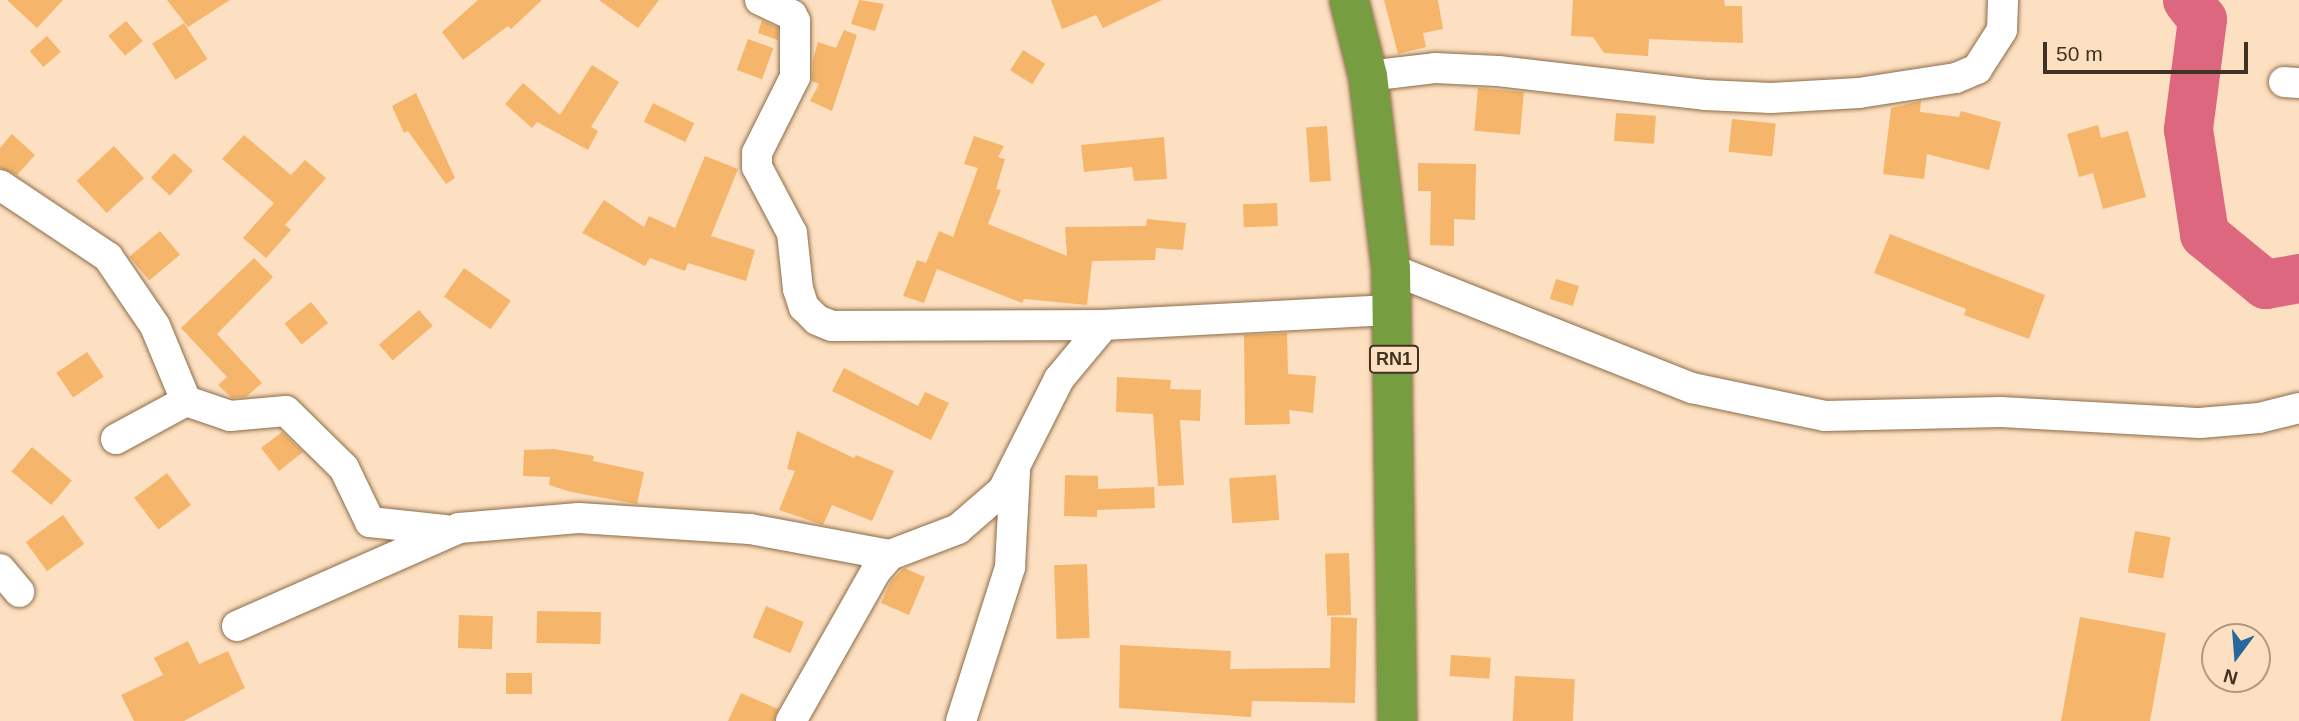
<!DOCTYPE html>
<style>
body{margin:0}
#map{position:relative;width:2299px;height:721px;overflow:hidden;background:#fde0c1;font-family:Arial,sans-serif}
div>[style]{position:absolute}
.river>*{height:49px;margin:-24.5px;padding:0 24.5px;transform-origin:24.5px;border-radius:24.5px;background:#dc677f}
.building>*{inset:0;background:#f5b56a;transform-origin:0 0}
.roads{filter:drop-shadow(0 0 2px #8c6c48) drop-shadow(0 0 2px #8c6c48)}
.minor>*{height:30px;margin:-15px;padding:0 15px;transform-origin:15px;border-radius:15px;background:#fff}
.highway>*{height:38px;margin:-19px;padding:0 19px;transform-origin:19px;border-radius:19px;background:#769e40}
span{translate:-50% -50%;white-space:nowrap;text-align:center;line-height:1.15;-webkit-text-stroke:5px #fde0c1;paint-order:stroke}
.shield-label span{padding:2px 5px;background:#fde0c1;border:2px solid;border-radius:5px;-webkit-text-stroke-width:0}
.shield-label{font-size:18px;color:#403222;font-weight:700}
.north{position:absolute;left:2201px;top:623px;width:70px;height:70px;box-sizing:border-box;background:#fde0c1;border:2px solid #b19a81;border-radius:50%;rotate:196deg;font-size:19px;font-weight:700;line-height:28px;text-align:center;color:#403222}
.north::after{content:'';display:block;margin:auto;width:24px;height:32px;background:#29669d;clip-path:polygon(50% 0,100% 100%,50% 72%,0 100%)}
.scale{position:absolute;left:2043px;top:42px;width:205px;height:32px;box-sizing:border-box;border:4px solid #403222;border-top:0;padding-left:9px;font-size:21px;line-height:24px;white-space:nowrap;color:#403222;-webkit-text-stroke:5px #fde0c1;paint-order:stroke}
</style>
<div id="map">
<div class="river">
<i style="left:2187px;top:0;width:24px;rotate:52deg"></i>
<i style="left:2202px;top:19px;width:111px;rotate:97.3deg"></i>
<i style="left:2188px;top:129px;width:106px;rotate:81.3deg"></i>
<i style="left:2204px;top:234px;width:79px;rotate:39.3deg"></i>
<i style="left:2265px;top:284px;width:35px;rotate:-10deg"></i>
</div>
<div class="building">
<i style="clip-path:polygon(7px 0,63px 0,37px 28px)"></i>
<i style="clip-path:polygon(167px 0,230px 0,188px 27px)"></i>
<i style="clip-path:polygon(478px 0,542px 0,511px 29px,508px 26px,463px 60px,442px 32px)"></i>
<i style="clip-path:polygon(599px 0,659px 0,638px 28px)"></i>
<i style="clip-path:polygon(859px 0,884px 4px,875px 31px,851px 24px)"></i>
<i style="clip-path:polygon(1051px 0,1162px 0,1103px 28px,1096px 15px,1062px 29px)"></i>
<i style="clip-path:polygon(1384px 0,1438px 0,1443px 29px,1423px 33px,1426px 47px,1398px 54px)"></i>
<i style="clip-path:polygon(1573px 0,1724px 0,1725px 6px,1742px 6px,1743px 43px,1649px 39px,1648px 56px,1604px 53px,1593px 37px,1571px 36px)"></i>
<i style="clip-path:polygon(762px 20px,778px 28px,778px 40px,758px 33px)"></i>
<i style="left:126px;top:21px;width:26px;height:23px;rotate:50deg"></i>
<i style="left:184px;top:23px;width:43px;height:38px;rotate:57deg"></i>
<i style="clip-path:polygon(844px 30px,857px 35px,832px 111px,810px 101px,819px 84px,812px 81px,813px 59px,818px 42px,836px 48px)"></i>
<i style="left:47px;top:36px;width:21px;height:23px;rotate:49deg"></i>
<i style="left:748px;top:39px;width:27px;height:33px;rotate:20deg"></i>
<i style="left:1023px;top:50px;width:26px;height:24px;rotate:32deg"></i>
<i style="clip-path:polygon(592px 65px,619px 82px,591px 127px,598px 131px,588px 150px,537px 122px,532px 128px,505px 104px,523px 83px,560px 115px)"></i>
<i style="left:1478px;top:88px;width:46px;height:43px;rotate:5deg"></i>
<i style="clip-path:polygon(416px 93px,455px 178px,446px 184px,408px 131px,404px 133px,392px 106px)"></i>
<i style="clip-path:polygon(1921px 101px,1920px 112px,1959px 117px,1961px 111px,2001px 122px,1989px 170px,1927px 154px,1924px 179px,1883px 174px,1891px 108px)"></i>
<i style="left:653px;top:103px;width:46px;height:21px;rotate:26deg"></i>
<i style="left:1616px;top:113px;width:40px;height:28px;rotate:4deg"></i>
<i style="left:1732px;top:119px;width:44px;height:33px;rotate:6deg"></i>
<i style="clip-path:polygon(2098px 125px,2101px 138px,2128px 131px,2146px 197px,2103px 209px,2093px 173px,2079px 177px,2067px 134px)"></i>
<i style="left:1327px;top:126px;width:55px;height:21px;rotate:86deg"></i>
<i style="clip-path:polygon(12px 134px,35px 155px,17px 175px,0 168px,0 148px)"></i>
<i style="clip-path:polygon(244px 135px,291px 175px,305px 160px,326px 178px,285px 225px,291px 230px,266px 258px,243px 238px,274px 203px,222px 159px)"></i>
<i style="clip-path:polygon(974px 136px,1004px 146px,998px 157px,1005px 159px,996px 189px,1001px 190px,988px 224px,1067px 256px,1065px 227px,1146px 226px,1147px 219px,1186px 223px,1183px 250px,1156px 248px,1155px 260px,1092px 261px,1087px 305px,1024px 299px,1022px 303px,937px 269px,924px 303px,903px 296px,917px 260px,926px 263px,939px 231px,953px 237px,978px 168px,964px 164px)"></i>
<i style="clip-path:polygon(1164px 137px,1167px 179px,1134px 181px,1132px 167px,1084px 172px,1081px 145px)"></i>
<i style="left:114px;top:146px;width:44px;height:51px;rotate:47deg"></i>
<i style="left:174px;top:153px;width:26px;height:34px;rotate:43deg"></i>
<i style="clip-path:polygon(705px 156px,738px 169px,711px 236px,755px 250px,746px 281px,688px 263px,685px 271px,650px 258px,645px 266px,582px 233px,604px 200px,644px 227px,649px 216px,675px 228px)"></i>
<i style="clip-path:polygon(1418px 163px,1476px 164px,1475px 220px,1454px 219px,1454px 246px,1430px 245px,1431px 191px,1418px 191px)"></i>
<i style="left:1277px;top:203px;width:23px;height:34px;rotate:88deg"></i>
<i style="left:160px;top:231px;width:31px;height:40px;rotate:50deg"></i>
<i style="clip-path:polygon(1890px 234px,2045px 295px,2029px 339px,1964px 315px,1966px 309px,1874px 273px)"></i>
<i style="clip-path:polygon(254px 258px,273px 277px,217px 334px,262px 383px,246px 397px,232px 398px,218px 385px,227px 377px,181px 328px)"></i>
<i style="left:464px;top:268px;width:57px;height:35px;rotate:35deg"></i>
<i style="left:1556px;top:279px;width:24px;height:21px;rotate:17deg"></i>
<i style="left:311px;top:302px;width:27px;height:34px;rotate:51deg"></i>
<i style="left:419px;top:310px;width:21px;height:53px;rotate:49deg"></i>
<i style="clip-path:polygon(1287px 333px,1288px 374px,1316px 376px,1313px 413px,1289px 410px,1290px 424px,1245px 425px,1244px 335px)"></i>
<i style="left:87px;top:352px;width:30px;height:37px;rotate:56deg"></i>
<i style="clip-path:polygon(844px 368px,918px 406px,925px 392px,949px 403px,931px 440px,832px 391px)"></i>
<i style="clip-path:polygon(1117px 377px,1171px 380px,1170px 389px,1201px 390px,1200px 421px,1180px 420px,1184px 485px,1158px 486px,1153px 414px,1116px 412px)"></i>
<i style="clip-path:polygon(797px 431px,854px 458px,856px 455px,894px 471px,872px 521px,832px 505px,823px 525px,779px 510px,795px 471px,787px 469px)"></i>
<i style="clip-path:polygon(282px 432px,303px 452px,279px 471px,261px 448px)"></i>
<i style="left:32px;top:447px;width:52px;height:32px;rotate:40deg"></i>
<i style="clip-path:polygon(554px 449px,594px 456px,593px 461px,644px 472px,637px 504px,571px 492px,549px 485px,550px 477px,523px 476px,524px 450px)"></i>
<i style="left:167px;top:473px;width:40px;height:41px;rotate:53deg"></i>
<i style="clip-path:polygon(1065px 475px,1098px 476px,1098px 489px,1154px 487px,1155px 508px,1097px 510px,1097px 517px,1064px 516px)"></i>
<i style="left:1276px;top:475px;width:45px;height:47px;rotate:86deg"></i>
<i style="left:63px;top:515px;width:36px;height:46px;rotate:54deg"></i>
<i style="left:2135px;top:531px;width:36px;height:42px;rotate:10deg"></i>
<i style="left:1349px;top:553px;width:62px;height:24px;rotate:88deg"></i>
<i style="left:1087px;top:564px;width:74px;height:33px;rotate:88deg"></i>
<i style="clip-path:polygon(904px 568px,925px 577px,909px 615px,881px 603px,891px 581px)"></i>
<i style="left:766px;top:606px;width:41px;height:34px;rotate:23deg"></i>
<i style="left:537px;top:611px;width:64px;height:32px;rotate:1deg"></i>
<i style="left:459px;top:615px;width:34px;height:33px;rotate:2deg"></i>
<i style="clip-path:polygon(1331px 617px,1357px 618px,1355px 703px,1252px 701px,1251px 717px,1119px 708px,1120px 645px,1231px 651px,1230px 669px,1330px 668px)"></i>
<i style="clip-path:polygon(2080px 617px,2166px 633px,2150px 721px,2061px 721px)"></i>
<i style="clip-path:polygon(188px 641px,199px 664px,228px 651px,245px 688px,184px 721px,134px 721px,121px 695px,163px 675px,154px 658px)"></i>
<i style="left:1451px;top:655px;width:40px;height:21px;rotate:4deg"></i>
<i style="left:506px;top:673px;width:26px;height:21px"></i>
<i style="left:1515px;top:676px;width:60px;height:45px;rotate:3deg"></i>
<i style="clip-path:polygon(741px 693px,778px 709px,774px 721px,728px 721px)"></i>
</div>
<div class="roads">
<div class="minor">
<i style="left:760px;top:0;width:35px;rotate:25deg"></i>
<i style="left:792px;top:15px;width:7px;rotate:63deg"></i>
<i style="left:795px;top:21px;width:56px;rotate:90deg"></i>
<i style="left:795px;top:77px;width:85px;rotate:116.6deg"></i>
<i style="left:757px;top:153px;width:14px;rotate:90deg"></i>
<i style="left:757px;top:167px;width:75px;rotate:62.1deg"></i>
<i style="left:792px;top:233px;width:56px;rotate:83.9deg"></i>
<i style="left:798px;top:289px;width:19px;rotate:72deg"></i>
<i style="left:804px;top:307px;width:18px;rotate:45deg"></i>
<i style="left:817px;top:320px;width:16px;rotate:22deg"></i>
<i style="left:832px;top:326px;width:272px;rotate:-0.2deg"></i>
<i style="left:1368px;top:76px;width:67px;rotate:-6.8deg"></i>
<i style="left:1435px;top:68px;width:63px;rotate:2.7deg"></i>
<i style="left:1498px;top:71px;width:208px;rotate:6.6deg"></i>
<i style="left:1705px;top:95px;width:66px;rotate:2.6deg"></i>
<i style="left:1771px;top:98px;width:88px;rotate:-3.3deg"></i>
<i style="left:1859px;top:93px;width:98px;rotate:-8.8deg"></i>
<i style="left:1956px;top:78px;width:23px;rotate:-23deg"></i>
<i style="left:1977px;top:69px;width:46px;rotate:-57.3deg"></i>
<i style="left:2002px;top:30px;width:30px;rotate:-88deg"></i>
<i style="left:2284px;top:82px;width:15px;rotate:4deg"></i>
<i style="left:0;top:185px;width:130px;rotate:33.7deg"></i>
<i style="left:108px;top:257px;width:83px;rotate:55.7deg"></i>
<i style="left:155px;top:326px;width:81px;rotate:67.5deg"></i>
<i style="left:1391px;top:269px;width:324px;rotate:21.6deg"></i>
<i style="left:1692px;top:388px;width:136px;rotate:11.9deg"></i>
<i style="left:1825px;top:416px;width:176px;rotate:-1.3deg"></i>
<i style="left:2001px;top:412px;width:199px;rotate:3.2deg"></i>
<i style="left:2200px;top:423px;width:59px;rotate:-4.8deg"></i>
<i style="left:2259px;top:418px;width:41px;rotate:-14deg"></i>
<i style="left:116px;top:439px;width:80px;rotate:-28.5deg"></i>
<i style="left:186px;top:401px;width:46px;rotate:18.8deg"></i>
<i style="left:230px;top:416px;width:56px;rotate:-5.1deg"></i>
<i style="left:286px;top:411px;width:81px;rotate:44.5deg"></i>
<i style="left:344px;top:468px;width:60px;rotate:64.3deg"></i>
<i style="left:370px;top:522px;width:75px;rotate:6.1deg"></i>
<i style="left:0;top:569px;width:30px;rotate:50deg"></i>
<i style="left:237px;top:626px;width:243px;rotate:-23.8deg"></i>
<i style="left:459px;top:528px;width:120px;rotate:-4.8deg"></i>
<i style="left:579px;top:518px;width:171px;rotate:3.7deg"></i>
<i style="left:750px;top:529px;width:142px;rotate:10.5deg"></i>
<i style="left:791px;top:721px;width:172px;rotate:-60.5deg"></i>
<i style="left:876px;top:571px;width:21px;rotate:-49deg"></i>
<i style="left:890px;top:555px;width:73px;rotate:-20.9deg"></i>
<i style="left:958px;top:529px;width:60px;rotate:-40.9deg"></i>
<i style="left:1003px;top:490px;width:124px;rotate:-63.2deg"></i>
<i style="left:1059px;top:379px;width:70px;rotate:-50.2deg"></i>
<i style="left:1104px;top:325px;width:290px;rotate:-3deg"></i>
<i style="left:961px;top:721px;width:162px;rotate:-72.3deg"></i>
<i style="left:1010px;top:567px;width:95px;rotate:-87deg"></i>
</div>
<div class="highway">
<i style="left:1349px;top:0;width:78px;rotate:76deg"></i>
<i style="left:1368px;top:76px;width:194px;rotate:83.2deg"></i>
<i style="left:1391px;top:269px;width:452px;rotate:89.2deg"></i>
</div>
</div>
<div class="shield-label">
<span style="left:1394px;top:359px">RN1</span>
</div>
<div class="north">N</div>
<div class="scale">50 m</div>
</div>
